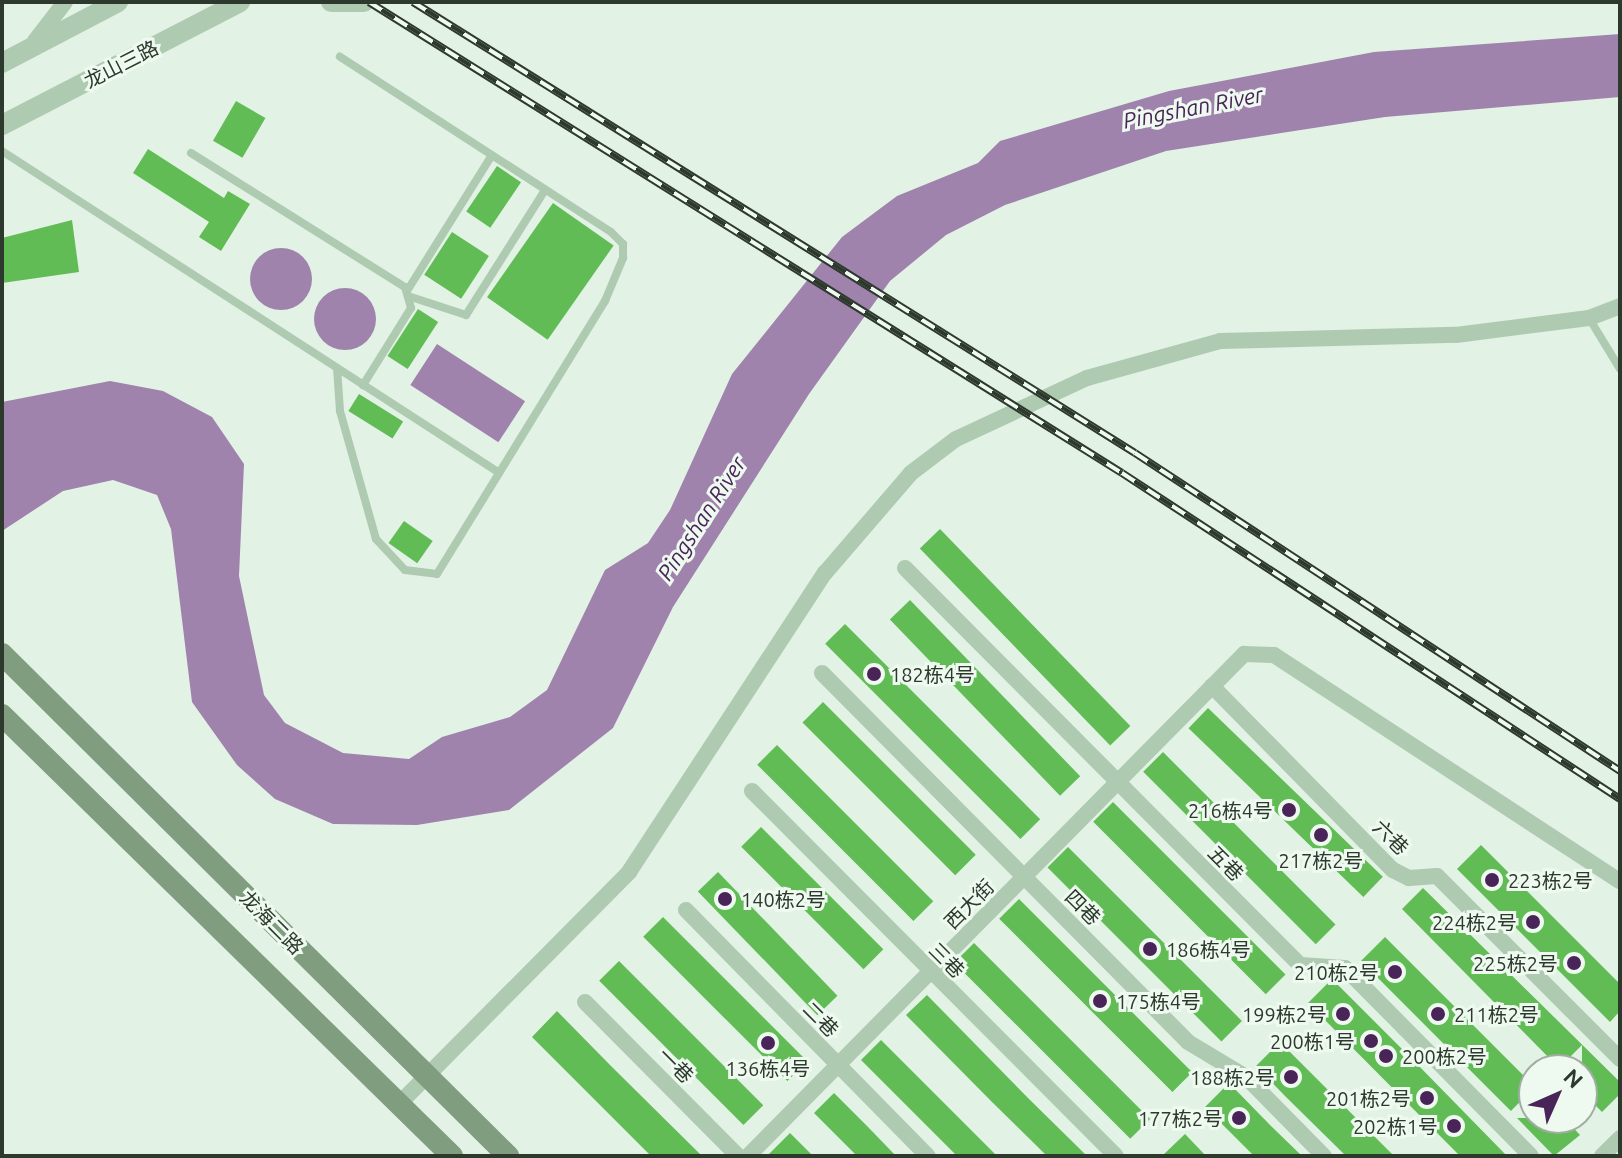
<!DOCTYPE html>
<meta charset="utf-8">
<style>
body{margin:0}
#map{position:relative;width:1622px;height:1158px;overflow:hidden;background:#e2f2e5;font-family:Ubuntu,"Noto Sans SC",sans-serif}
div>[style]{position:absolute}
.water>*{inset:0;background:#a083ad;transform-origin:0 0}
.round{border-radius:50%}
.building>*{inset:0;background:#61bc56;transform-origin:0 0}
.service>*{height:8px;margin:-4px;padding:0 4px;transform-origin:4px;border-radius:4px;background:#aecab1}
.minor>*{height:16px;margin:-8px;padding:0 8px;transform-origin:8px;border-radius:8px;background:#aecab1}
.tertiary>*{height:20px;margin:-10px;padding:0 10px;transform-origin:10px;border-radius:10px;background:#aecab1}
.secondary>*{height:22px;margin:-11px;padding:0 11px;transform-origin:11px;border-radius:11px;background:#809d80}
.rail>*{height:8px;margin-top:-4px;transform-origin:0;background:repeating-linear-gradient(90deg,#eefaf0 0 15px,#2d392c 0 30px);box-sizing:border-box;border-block:2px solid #2d392c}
.dots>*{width:22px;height:22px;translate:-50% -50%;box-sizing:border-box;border:4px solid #eefaf0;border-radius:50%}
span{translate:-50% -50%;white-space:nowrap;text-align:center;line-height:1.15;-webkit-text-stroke:6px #eefaf0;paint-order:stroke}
.street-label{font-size:20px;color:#2d392c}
.poi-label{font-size:20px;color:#2d392c}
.left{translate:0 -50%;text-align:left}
.right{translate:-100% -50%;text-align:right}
.water-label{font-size:22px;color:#492458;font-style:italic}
.frame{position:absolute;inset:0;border:4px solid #2d392c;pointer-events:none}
.north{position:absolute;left:1518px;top:1054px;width:80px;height:80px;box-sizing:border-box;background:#eefaf0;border:2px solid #a1ada2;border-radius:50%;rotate:45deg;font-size:22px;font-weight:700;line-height:32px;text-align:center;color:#2d392c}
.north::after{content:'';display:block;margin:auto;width:28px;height:36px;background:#492458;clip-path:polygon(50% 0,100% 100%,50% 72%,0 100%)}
</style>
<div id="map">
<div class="water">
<i style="clip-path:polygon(1620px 34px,1620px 97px,1385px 117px,1166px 151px,1005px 205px,946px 235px,890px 281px,809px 394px,673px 607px,613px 728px,509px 810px,417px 825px,333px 824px,275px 799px,237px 765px,192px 702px,171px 529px,157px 495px,113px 480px,63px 491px,2px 531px,2px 402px,110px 381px,163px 391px,212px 417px,244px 464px,239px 576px,264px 695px,285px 723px,343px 753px,409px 759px,442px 737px,510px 717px,547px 690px,605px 570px,648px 543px,670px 510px,732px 374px,842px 237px,897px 196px,978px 163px,1000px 141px,1169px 91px,1374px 52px)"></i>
<i class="round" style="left:250px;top:248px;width:62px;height:62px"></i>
<i class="round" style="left:314px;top:288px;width:62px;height:62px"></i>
<i style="left:437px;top:344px;width:105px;height:49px;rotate:33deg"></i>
</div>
<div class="building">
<i style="left:236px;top:101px;width:34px;height:46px;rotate:30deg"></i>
<i style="clip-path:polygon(148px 149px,224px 198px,228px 191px,250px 204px,221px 251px,199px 237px,209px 222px,133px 173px)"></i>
<i style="left:497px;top:166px;width:29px;height:55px;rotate:34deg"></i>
<i style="left:553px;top:203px;width:74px;height:115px;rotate:35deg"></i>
<i style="clip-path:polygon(72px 220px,79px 272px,2px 283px,2px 238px)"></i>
<i style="left:452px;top:232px;width:44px;height:51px;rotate:33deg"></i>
<i style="left:418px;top:309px;width:24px;height:56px;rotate:33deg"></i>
<i style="left:359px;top:394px;width:52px;height:20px;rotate:32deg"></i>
<i style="left:404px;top:521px;width:35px;height:27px;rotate:35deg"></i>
<i style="left:940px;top:529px;width:274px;height:28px;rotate:46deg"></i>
<i style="left:910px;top:600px;width:245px;height:28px;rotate:46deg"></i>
<i style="left:845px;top:624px;width:276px;height:28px;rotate:45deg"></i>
<i style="left:823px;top:702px;width:216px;height:29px;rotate:45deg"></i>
<i style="left:1208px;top:708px;width:243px;height:28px;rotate:44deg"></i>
<i style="left:777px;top:745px;width:221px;height:28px;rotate:45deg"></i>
<i style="left:1163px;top:752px;width:244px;height:28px;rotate:45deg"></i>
<i style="left:1113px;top:802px;width:244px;height:28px;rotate:45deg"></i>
<i style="left:761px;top:827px;width:173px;height:28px;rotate:45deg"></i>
<i style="clip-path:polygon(1481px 845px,1620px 984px,1620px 1011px,1610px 1022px,1457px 869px)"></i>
<i style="left:1068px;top:847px;width:246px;height:29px;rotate:45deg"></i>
<i style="left:718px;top:872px;width:172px;height:28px;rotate:46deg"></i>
<i style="clip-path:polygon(1423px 888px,1620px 1082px,1620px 1094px,1602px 1112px,1582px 1092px,1582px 1045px,1559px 1068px,1402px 909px)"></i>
<i style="left:1019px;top:899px;width:245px;height:28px;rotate:45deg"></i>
<i style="left:663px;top:917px;width:204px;height:28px;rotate:45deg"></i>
<i style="left:1385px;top:937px;width:212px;height:34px;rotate:45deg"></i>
<i style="left:974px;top:943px;width:249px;height:28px;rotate:45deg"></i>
<i style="left:619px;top:961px;width:204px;height:28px;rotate:45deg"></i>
<i style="clip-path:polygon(1332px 979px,1416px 1063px,1507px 1156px,1460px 1156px,1308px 1003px)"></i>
<i style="clip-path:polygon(927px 995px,1028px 1098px,1087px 1156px,1047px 1156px,992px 1102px,906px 1015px)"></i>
<i style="clip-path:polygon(557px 1011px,611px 1066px,702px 1156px,651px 1156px,532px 1037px)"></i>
<i style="clip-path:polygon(881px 1040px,997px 1156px,957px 1156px,861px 1060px)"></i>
<i style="clip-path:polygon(1280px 1042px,1394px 1156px,1346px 1156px,1286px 1097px,1256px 1066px)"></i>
<i style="clip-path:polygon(1229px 1083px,1271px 1126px,1302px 1156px,1254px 1156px,1205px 1107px)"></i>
<i style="clip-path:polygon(834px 1093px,868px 1127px,896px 1156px,857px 1156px,814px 1113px)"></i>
<i style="clip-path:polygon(1517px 1118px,1564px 1118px,1580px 1135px,1554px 1156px)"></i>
<i style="clip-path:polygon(790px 1133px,813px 1156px,767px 1156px)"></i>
<i style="clip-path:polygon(1185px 1134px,1206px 1156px,1162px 1156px)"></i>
</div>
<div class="service">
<i style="left:2px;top:151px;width:591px;rotate:32.91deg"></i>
<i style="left:191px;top:153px;width:252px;rotate:32.1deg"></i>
<i style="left:405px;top:287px;width:22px;rotate:74deg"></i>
<i style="left:411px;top:308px;width:91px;rotate:121.9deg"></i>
<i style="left:407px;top:291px;width:160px;rotate:-58deg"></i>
<i style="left:411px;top:297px;width:58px;rotate:18.1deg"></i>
<i style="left:466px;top:315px;width:148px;rotate:-57.7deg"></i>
<i style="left:1589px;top:318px;width:60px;rotate:58.7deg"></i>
<i style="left:337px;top:368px;width:43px;rotate:86deg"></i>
<i style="left:340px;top:411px;width:133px;rotate:74.3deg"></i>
<i style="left:376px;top:539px;width:42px;rotate:46.9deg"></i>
<i style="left:405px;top:570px;width:32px;rotate:7deg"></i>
<i style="left:437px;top:574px;width:321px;rotate:-58.4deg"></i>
<i style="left:605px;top:301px;width:47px;rotate:-67.3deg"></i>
<i style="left:623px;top:258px;width:14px;rotate:-90deg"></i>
<i style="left:623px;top:244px;width:17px;rotate:-135deg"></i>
<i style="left:611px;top:232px;width:323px;rotate:-147.1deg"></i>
</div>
<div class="minor">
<i style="left:35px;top:41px;width:49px;rotate:-52.4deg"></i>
<i style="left:905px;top:568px;width:560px;rotate:45.14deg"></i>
<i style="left:1300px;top:965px;width:45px;rotate:3.8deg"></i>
<i style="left:1345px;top:968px;width:264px;rotate:45.3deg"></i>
<i style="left:822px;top:673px;width:520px;rotate:45.23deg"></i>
<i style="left:1188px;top:1042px;width:68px;rotate:31.1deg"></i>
<i style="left:1246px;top:1077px;width:111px;rotate:45.4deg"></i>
<i style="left:1212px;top:686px;width:258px;rotate:45.5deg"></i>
<i style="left:1393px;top:870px;width:18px;rotate:27deg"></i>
<i style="left:1409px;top:878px;width:28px;rotate:-4deg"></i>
<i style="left:1437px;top:876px;width:259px;rotate:45deg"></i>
<i style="left:752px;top:791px;width:515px;rotate:45.08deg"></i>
<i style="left:686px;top:910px;width:345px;rotate:45.5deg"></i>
<i style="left:585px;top:1002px;width:217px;rotate:45.2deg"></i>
<i style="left:399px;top:1104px;width:327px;rotate:-45.2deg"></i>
<i style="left:629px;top:872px;width:358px;rotate:-56.8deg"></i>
<i style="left:825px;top:573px;width:132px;rotate:-49.3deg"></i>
<i style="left:911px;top:473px;width:56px;rotate:-37.1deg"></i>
<i style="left:956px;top:439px;width:145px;rotate:-25deg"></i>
<i style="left:1087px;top:378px;width:138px;rotate:-15.5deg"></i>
<i style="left:1220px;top:341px;width:236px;rotate:-1.5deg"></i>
<i style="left:1456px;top:335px;width:134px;rotate:-7.3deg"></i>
<i style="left:1589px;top:318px;width:33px;rotate:-21deg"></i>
<i style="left:748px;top:1156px;width:706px;rotate:-45.34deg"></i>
<i style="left:1244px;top:654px;width:30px;rotate:2deg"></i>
<i style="left:1274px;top:655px;width:413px;rotate:33.2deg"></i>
<i style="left:1602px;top:1156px;width:25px;rotate:-45deg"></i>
</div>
<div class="tertiary">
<i style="left:331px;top:2px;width:33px"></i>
<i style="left:2px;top:63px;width:131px;rotate:-27.7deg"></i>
<i style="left:2px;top:125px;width:268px;rotate:-27.3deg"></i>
</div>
<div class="secondary">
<i style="left:2px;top:654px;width:713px;rotate:44.77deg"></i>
<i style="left:2px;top:715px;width:630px;rotate:44.42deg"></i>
</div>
<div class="rail">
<i style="left:369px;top:2px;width:888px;rotate:32.03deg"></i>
<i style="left:1122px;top:473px;width:595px;rotate:33.21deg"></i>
<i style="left:413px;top:2px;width:851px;rotate:31.99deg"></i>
<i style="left:1135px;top:453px;width:580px;rotate:33.25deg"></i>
</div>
<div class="dots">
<i style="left:874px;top:674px;background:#492458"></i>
<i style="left:1289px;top:810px;background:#492458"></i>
<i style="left:1321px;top:835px;background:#492458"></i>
<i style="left:1492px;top:880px;background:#492458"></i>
<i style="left:725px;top:899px;background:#492458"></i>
<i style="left:1533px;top:922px;background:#492458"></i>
<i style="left:1150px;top:949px;background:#492458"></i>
<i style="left:1574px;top:963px;background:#492458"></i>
<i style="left:1395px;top:972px;background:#492458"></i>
<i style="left:1100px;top:1001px;background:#492458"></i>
<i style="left:1343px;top:1014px;background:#492458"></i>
<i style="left:1438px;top:1014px;background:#492458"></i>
<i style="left:1371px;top:1041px;background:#492458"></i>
<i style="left:768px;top:1043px;background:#492458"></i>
<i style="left:1386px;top:1056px;background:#492458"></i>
<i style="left:1291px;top:1077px;background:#492458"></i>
<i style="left:1427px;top:1098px;background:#492458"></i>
<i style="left:1239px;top:1118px;background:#492458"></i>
<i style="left:1454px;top:1126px;background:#492458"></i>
</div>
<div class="street-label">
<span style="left:121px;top:64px;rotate:-27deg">龙山三路</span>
<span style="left:1391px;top:837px;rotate:44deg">六巷</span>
<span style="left:1226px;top:863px;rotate:45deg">五巷</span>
<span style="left:969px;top:904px;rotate:-45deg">西大街</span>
<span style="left:1083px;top:907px;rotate:45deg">四巷</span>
<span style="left:272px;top:922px;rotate:45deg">龙海二路</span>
<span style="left:947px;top:960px;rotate:45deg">三巷</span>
<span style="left:821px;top:1019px;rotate:45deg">二巷</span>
<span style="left:676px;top:1065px;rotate:45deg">一巷</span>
</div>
<div class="poi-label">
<span class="left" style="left:890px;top:674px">182栋4号</span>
<span class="right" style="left:1273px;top:810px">216栋4号</span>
<span style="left:1321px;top:860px">217栋2号</span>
<span class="left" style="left:1508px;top:880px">223栋2号</span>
<span class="left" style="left:741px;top:899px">140栋2号</span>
<span class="right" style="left:1517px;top:922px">224栋2号</span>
<span class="left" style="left:1166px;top:949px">186栋4号</span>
<span class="right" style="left:1558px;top:963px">225栋2号</span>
<span class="right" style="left:1379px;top:972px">210栋2号</span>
<span class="left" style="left:1116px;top:1001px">175栋4号</span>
<span class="right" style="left:1327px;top:1014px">199栋2号</span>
<span class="left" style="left:1454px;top:1014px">211栋2号</span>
<span class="right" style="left:1355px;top:1041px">200栋1号</span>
<span class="left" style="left:1402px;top:1056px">200栋2号</span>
<span style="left:768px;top:1068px">136栋4号</span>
<span class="right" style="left:1275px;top:1077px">188栋2号</span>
<span class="right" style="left:1411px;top:1098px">201栋2号</span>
<span class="right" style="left:1223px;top:1118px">177栋2号</span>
<span class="right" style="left:1438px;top:1126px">202栋1号</span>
</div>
<div class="water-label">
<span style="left:1193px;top:107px;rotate:-11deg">Pingshan River</span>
<span style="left:701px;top:518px;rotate:-57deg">Pingshan River</span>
</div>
<div class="frame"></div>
<div class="north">N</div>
</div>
